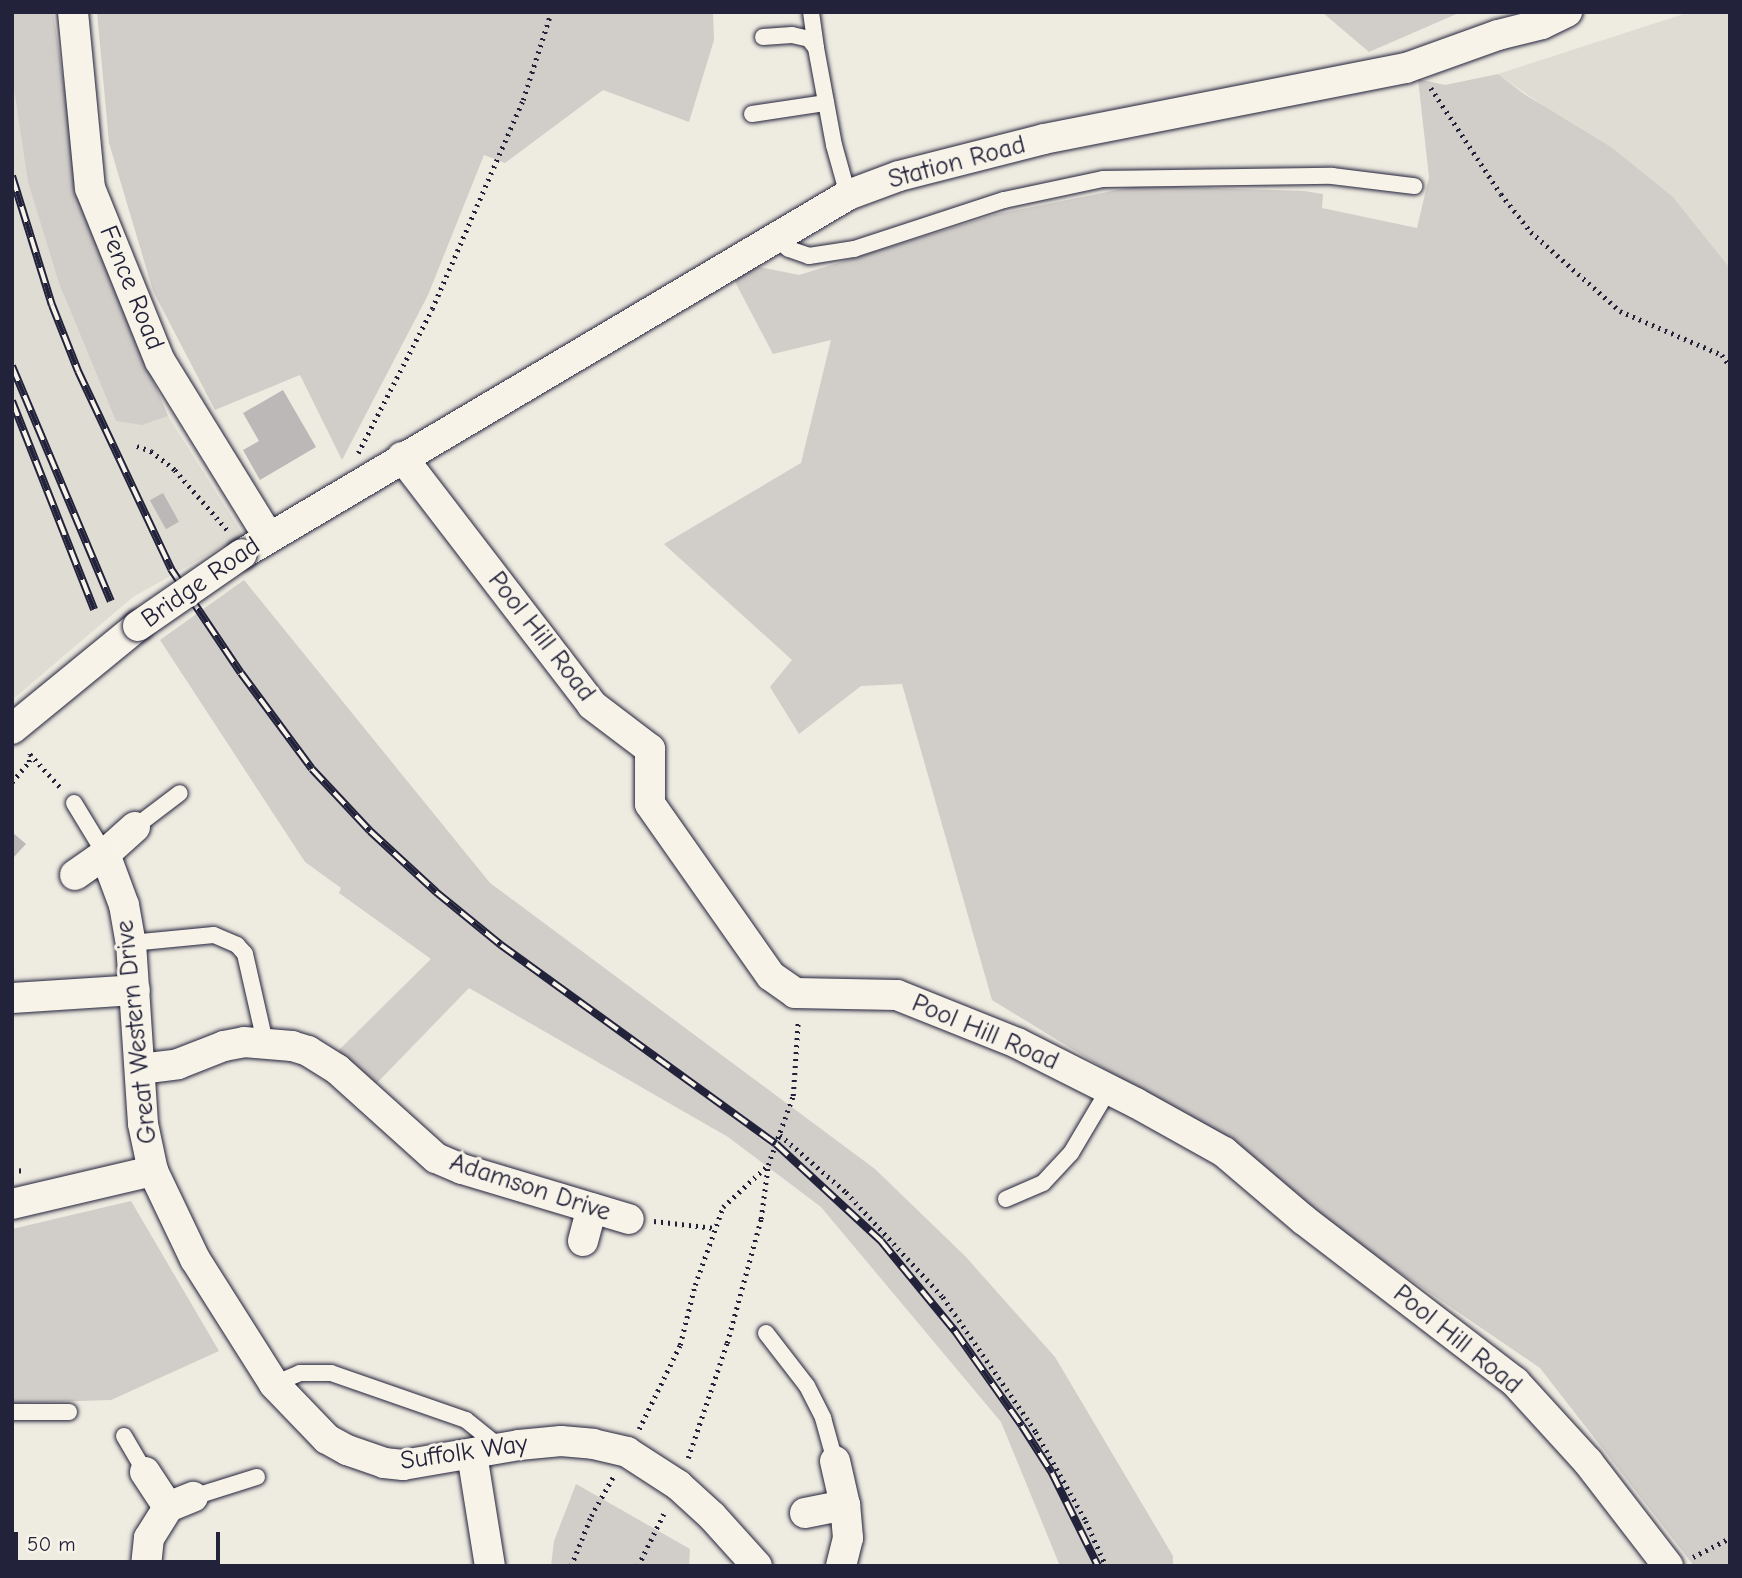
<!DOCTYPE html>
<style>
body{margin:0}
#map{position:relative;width:1742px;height:1578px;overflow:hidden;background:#eeebe1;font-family:"Comic Neue",sans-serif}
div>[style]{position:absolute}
.built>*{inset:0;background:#dfdcd4}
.green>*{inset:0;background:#d1cdc9}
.building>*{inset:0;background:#bbb8b7;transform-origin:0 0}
.path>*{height:4.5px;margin-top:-2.25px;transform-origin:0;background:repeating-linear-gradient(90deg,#22223b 0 2px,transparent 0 7px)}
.roads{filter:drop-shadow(0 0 2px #22223b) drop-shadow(0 0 2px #22223b)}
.service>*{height:16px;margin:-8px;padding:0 8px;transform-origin:8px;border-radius:8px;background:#f7f3e8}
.minor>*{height:30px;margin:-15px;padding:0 15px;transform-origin:15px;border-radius:15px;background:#f7f3e8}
.rail>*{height:8px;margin-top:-4px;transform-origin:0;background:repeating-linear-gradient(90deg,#f7f3e8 0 16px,#22223b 0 32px);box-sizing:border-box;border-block:2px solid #22223b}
.bridges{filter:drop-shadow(0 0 2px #22223b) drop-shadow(0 0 2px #22223b)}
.minor-bridge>*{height:30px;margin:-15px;padding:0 15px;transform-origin:15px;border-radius:15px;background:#f7f3e8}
span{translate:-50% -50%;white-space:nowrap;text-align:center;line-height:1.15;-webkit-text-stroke:6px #f7f3e8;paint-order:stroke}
.street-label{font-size:26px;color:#22223b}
.frame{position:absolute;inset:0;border:14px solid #22223b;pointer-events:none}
.scale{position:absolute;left:14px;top:1532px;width:206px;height:32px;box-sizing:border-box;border:4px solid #22223b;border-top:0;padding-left:9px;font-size:21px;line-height:24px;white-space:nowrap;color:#22223b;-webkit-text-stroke:5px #f7f3e8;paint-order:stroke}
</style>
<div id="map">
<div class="built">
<i style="clip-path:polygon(12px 12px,53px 12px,83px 213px,168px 416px,243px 535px,133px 597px,12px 700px)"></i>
<i style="clip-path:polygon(1690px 12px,1730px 12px,1730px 268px,1673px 197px,1498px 74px)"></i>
</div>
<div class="green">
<i style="clip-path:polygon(12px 12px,53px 12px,83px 213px,168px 416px,142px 425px,116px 421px,59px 283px,28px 182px,12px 75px)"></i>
<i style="clip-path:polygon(97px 12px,713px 12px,714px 40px,689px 122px,603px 90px,505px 163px,484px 155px,428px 295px,342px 460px,300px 375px,215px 410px,153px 291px,109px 143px)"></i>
<i style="clip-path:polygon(1322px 12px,1461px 12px,1369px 52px)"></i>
<i style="clip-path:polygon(1498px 74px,1524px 94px,1611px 147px,1673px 197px,1730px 268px,1730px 1566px,1694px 1566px,1540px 1368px,1367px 1250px,1226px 1143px,992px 1000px,902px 684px,861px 686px,799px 734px,770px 687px,792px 660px,664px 544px,801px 463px,831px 340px,773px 354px,732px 276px,754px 266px,799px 275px,997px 214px,1137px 186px,1304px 191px,1323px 194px,1322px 208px,1417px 228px,1429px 177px,1418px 79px,1445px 85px)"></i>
<i style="clip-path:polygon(244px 580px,490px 883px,875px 1169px,965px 1256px,1055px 1357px,1173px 1556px,1173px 1566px,1060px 1566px,1001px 1422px,821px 1207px,728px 1137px,469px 988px,375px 1085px,338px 1051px,431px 959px,339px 893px,341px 888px,305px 862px,160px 640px)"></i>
<i style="clip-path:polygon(131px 1201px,219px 1351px,111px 1400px,12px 1403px,12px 1229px)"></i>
<i style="clip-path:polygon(576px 1484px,690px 1549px,689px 1566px,551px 1566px,554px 1541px)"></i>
</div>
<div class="building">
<i style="clip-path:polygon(283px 390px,316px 447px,260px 480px,243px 450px,259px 441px,243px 413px)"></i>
<i style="left:163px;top:493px;width:33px;height:15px;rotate:61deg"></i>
<i style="clip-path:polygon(12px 832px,26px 844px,12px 859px)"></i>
</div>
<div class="path">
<i style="left:1431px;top:88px;width:127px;rotate:56.6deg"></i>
<i style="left:1501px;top:194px;width:48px;rotate:51.7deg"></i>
<i style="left:1531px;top:232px;width:119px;rotate:41.6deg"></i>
<i style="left:1620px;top:311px;width:111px;rotate:23.3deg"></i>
<i style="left:1722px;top:355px;width:14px;rotate:54deg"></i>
<i style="left:137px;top:446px;width:15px;rotate:20deg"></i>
<i style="left:151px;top:451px;width:31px;rotate:38deg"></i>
<i style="left:175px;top:470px;width:82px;rotate:48.9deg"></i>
<i style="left:358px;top:453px;width:162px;rotate:-62.8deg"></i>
<i style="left:432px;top:309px;width:228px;rotate:-66.5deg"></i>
<i style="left:523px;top:100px;width:92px;rotate:-72.3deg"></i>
<i style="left:30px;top:754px;width:47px;rotate:47.6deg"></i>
<i style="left:12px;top:782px;width:26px;rotate:-50deg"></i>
<i style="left:29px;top:762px;width:8px;rotate:-83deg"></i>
<i style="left:780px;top:1135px;width:87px;rotate:40.8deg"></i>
<i style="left:846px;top:1192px;width:143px;rotate:47.3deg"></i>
<i style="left:943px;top:1297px;width:164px;rotate:55.4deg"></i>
<i style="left:1036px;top:1432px;width:102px;rotate:60.7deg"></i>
<i style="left:1086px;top:1521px;width:49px;rotate:66deg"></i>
<i style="left:12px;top:1171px;width:13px;rotate:-4deg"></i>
<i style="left:654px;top:1221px;width:61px;rotate:6.5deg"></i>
<i style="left:639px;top:1429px;width:93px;rotate:-64deg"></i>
<i style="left:680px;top:1345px;width:62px;rotate:-76deg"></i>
<i style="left:695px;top:1285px;width:83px;rotate:-70.3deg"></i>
<i style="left:723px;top:1207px;width:60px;rotate:-43deg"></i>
<i style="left:688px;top:1458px;width:121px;rotate:-71.3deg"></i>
<i style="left:727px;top:1343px;width:129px;rotate:-74.7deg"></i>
<i style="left:761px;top:1219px;width:54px;rotate:-82.6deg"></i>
<i style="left:768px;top:1165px;width:73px;rotate:-70.1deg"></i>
<i style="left:793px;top:1096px;width:75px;rotate:-86.2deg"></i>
<i style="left:1693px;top:1557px;width:42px;rotate:-27.2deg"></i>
<i style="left:571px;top:1566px;width:54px;rotate:-68.2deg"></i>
<i style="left:591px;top:1516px;width:45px;rotate:-60.6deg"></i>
<i style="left:638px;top:1566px;width:61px;rotate:-63.9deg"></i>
</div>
<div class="roads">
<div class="service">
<i style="left:811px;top:12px;width:36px;rotate:82deg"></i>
<i style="left:763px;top:37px;width:29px;rotate:-4deg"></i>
<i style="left:792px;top:35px;width:17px;rotate:13deg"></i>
<i style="left:809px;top:39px;width:11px;rotate:52deg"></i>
<i style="left:816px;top:48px;width:99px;rotate:79.5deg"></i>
<i style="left:834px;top:145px;width:52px;rotate:74.4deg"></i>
<i style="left:752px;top:114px;width:75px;rotate:-8.5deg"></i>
<i style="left:774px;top:237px;width:19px;rotate:39deg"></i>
<i style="left:789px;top:249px;width:21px;rotate:19deg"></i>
<i style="left:809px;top:256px;width:46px;rotate:-8.8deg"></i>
<i style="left:854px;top:249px;width:158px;rotate:-18.1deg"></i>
<i style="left:1004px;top:200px;width:101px;rotate:-12deg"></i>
<i style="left:1103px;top:179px;width:229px;rotate:-0.8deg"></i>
<i style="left:1332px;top:176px;width:83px;rotate:7deg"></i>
<i style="left:74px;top:803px;width:60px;rotate:58.7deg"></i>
<i style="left:135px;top:827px;width:56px;rotate:-37.1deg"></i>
<i style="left:131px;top:943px;width:83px;rotate:-5.5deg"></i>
<i style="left:214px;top:935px;width:25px;rotate:23deg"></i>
<i style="left:237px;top:945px;width:12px;rotate:48deg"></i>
<i style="left:245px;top:954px;width:90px;rotate:77.2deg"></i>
<i style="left:1006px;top:1199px;width:40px;rotate:-23.4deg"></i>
<i style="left:1043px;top:1183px;width:41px;rotate:-47deg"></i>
<i style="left:1071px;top:1153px;width:74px;rotate:-59.3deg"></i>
<i style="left:766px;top:1333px;width:67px;rotate:52.3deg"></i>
<i style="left:807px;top:1386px;width:36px;rotate:63deg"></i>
<i style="left:823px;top:1418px;width:45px;rotate:74.4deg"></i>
<i style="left:274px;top:1384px;width:28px;rotate:-23deg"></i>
<i style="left:300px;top:1373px;width:31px"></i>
<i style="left:331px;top:1373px;width:143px;rotate:19.2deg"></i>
<i style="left:466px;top:1420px;width:45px;rotate:38.7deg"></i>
<i style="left:12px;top:1412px;width:57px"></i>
<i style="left:124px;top:1436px;width:42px;rotate:59.7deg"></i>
<i style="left:193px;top:1497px;width:67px;rotate:-17.4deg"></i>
</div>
<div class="minor">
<i style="left:73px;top:12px;width:177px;rotate:84.5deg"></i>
<i style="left:90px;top:188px;width:187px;rotate:68deg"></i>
<i style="left:160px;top:361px;width:206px;rotate:58.3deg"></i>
<i style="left:402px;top:457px;width:312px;rotate:52.5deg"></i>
<i style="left:592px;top:705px;width:73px;rotate:37.2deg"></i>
<i style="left:650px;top:749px;width:55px;rotate:90deg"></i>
<i style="left:650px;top:804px;width:210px;rotate:54.9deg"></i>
<i style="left:771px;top:976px;width:29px;rotate:35deg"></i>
<i style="left:795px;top:993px;width:102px;rotate:1.1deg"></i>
<i style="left:897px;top:995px;width:129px;rotate:21.8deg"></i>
<i style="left:1017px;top:1043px;width:133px;rotate:26.8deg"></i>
<i style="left:1136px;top:1103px;width:101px;rotate:29.1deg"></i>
<i style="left:1224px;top:1152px;width:105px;rotate:40.4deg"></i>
<i style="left:1304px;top:1220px;width:266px;rotate:37.5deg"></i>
<i style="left:1515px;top:1382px;width:108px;rotate:47.6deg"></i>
<i style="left:1588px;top:1462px;width:131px;rotate:52.4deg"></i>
<i style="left:242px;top:554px;width:704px;rotate:-30.64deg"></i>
<i style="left:848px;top:195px;width:54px;rotate:-20.4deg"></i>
<i style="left:899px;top:176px;width:150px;rotate:-14.3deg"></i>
<i style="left:1044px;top:139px;width:369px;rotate:-11.1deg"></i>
<i style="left:1406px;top:68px;width:98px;rotate:-19.7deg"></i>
<i style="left:1498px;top:35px;width:45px;rotate:-14deg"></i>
<i style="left:1542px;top:24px;width:28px;rotate:-26deg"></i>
<i style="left:12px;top:729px;width:163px;rotate:-39.3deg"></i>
<i style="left:135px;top:827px;width:40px;rotate:138deg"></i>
<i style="left:105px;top:854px;width:54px;rotate:69.6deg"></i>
<i style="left:124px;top:905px;width:39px;rotate:80deg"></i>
<i style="left:131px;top:943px;width:181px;rotate:86.2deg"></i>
<i style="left:143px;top:1124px;width:48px;rotate:78deg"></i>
<i style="left:153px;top:1171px;width:98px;rotate:64.5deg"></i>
<i style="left:195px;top:1259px;width:148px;rotate:57.7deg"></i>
<i style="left:274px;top:1384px;width:76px;rotate:46.1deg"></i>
<i style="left:327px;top:1439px;width:23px;rotate:29deg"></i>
<i style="left:347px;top:1450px;width:39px;rotate:19deg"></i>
<i style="left:384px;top:1463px;width:19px;rotate:6deg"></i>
<i style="left:403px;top:1465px;width:118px;rotate:-9.8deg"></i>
<i style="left:519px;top:1445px;width:42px;rotate:-5.4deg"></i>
<i style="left:561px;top:1441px;width:32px;rotate:5deg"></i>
<i style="left:593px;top:1444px;width:35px;rotate:13deg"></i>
<i style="left:627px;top:1452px;width:61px;rotate:32.9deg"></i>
<i style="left:678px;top:1485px;width:46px;rotate:42.4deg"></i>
<i style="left:712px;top:1516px;width:67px;rotate:48deg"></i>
<i style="left:75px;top:875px;width:37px;rotate:-35deg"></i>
<i style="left:12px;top:998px;width:123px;rotate:-3.7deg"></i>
<i style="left:140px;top:1069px;width:38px;rotate:-7deg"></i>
<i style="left:178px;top:1064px;width:49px;rotate:-21.4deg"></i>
<i style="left:224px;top:1046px;width:20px;rotate:-11deg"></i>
<i style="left:244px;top:1042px;width:48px;rotate:4.8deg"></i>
<i style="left:292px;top:1046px;width:17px;rotate:17deg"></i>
<i style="left:308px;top:1051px;width:34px;rotate:32deg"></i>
<i style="left:337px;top:1069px;width:133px;rotate:42deg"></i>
<i style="left:436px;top:1158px;width:28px;rotate:23deg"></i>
<i style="left:462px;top:1169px;width:174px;rotate:16.7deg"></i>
<i style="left:12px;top:1204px;width:145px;rotate:-13.2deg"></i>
<i style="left:583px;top:1241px;width:34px;rotate:-75deg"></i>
<i style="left:472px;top:1454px;width:113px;rotate:80.9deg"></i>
<i style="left:145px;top:1472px;width:42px;rotate:56.7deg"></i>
<i style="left:168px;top:1507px;width:27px;rotate:-22deg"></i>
<i style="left:805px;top:1513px;width:41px;rotate:-11.3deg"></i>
<i style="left:845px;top:1505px;width:45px;rotate:-102.8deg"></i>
<i style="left:146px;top:1566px;width:28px;rotate:-84deg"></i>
<i style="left:149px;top:1538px;width:36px;rotate:-58deg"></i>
<i style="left:841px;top:1566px;width:29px;rotate:-76deg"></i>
<i style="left:848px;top:1538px;width:33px;rotate:-95deg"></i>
</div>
</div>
<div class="rail">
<i style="left:12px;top:176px;width:135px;rotate:72.8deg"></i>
<i style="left:52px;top:305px;width:71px;rotate:68.5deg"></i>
<i style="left:78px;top:371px;width:219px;rotate:64.8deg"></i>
<i style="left:171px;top:569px;width:125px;rotate:56.1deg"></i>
<i style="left:241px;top:673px;width:119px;rotate:53.5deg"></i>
<i style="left:312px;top:769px;width:85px;rotate:46.9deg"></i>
<i style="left:370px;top:831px;width:90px;rotate:42.7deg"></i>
<i style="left:436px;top:892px;width:84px;rotate:39.2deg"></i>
<i style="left:501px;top:945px;width:339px;rotate:35.9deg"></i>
<i style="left:776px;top:1144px;width:143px;rotate:42.7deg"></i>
<i style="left:881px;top:1241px;width:117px;rotate:50.6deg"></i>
<i style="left:955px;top:1331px;width:116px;rotate:54.8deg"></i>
<i style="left:1022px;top:1426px;width:56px;rotate:57.4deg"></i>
<i style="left:1052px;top:1473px;width:104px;rotate:63.7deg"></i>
<i style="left:12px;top:366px;width:255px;rotate:67.2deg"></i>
<i style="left:12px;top:401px;width:224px;rotate:68.5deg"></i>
</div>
<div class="bridges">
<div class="minor-bridge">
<i style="left:138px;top:626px;width:126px;rotate:-34.7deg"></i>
</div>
</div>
<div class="street-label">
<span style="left:957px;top:163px;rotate:-15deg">Station Road</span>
<span style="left:131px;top:288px;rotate:68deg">Fence Road</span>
<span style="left:201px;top:583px;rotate:-35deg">Bridge Road</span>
<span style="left:541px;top:637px;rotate:52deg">Pool Hill Road</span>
<span style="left:137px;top:1032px;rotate:-96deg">Great Western Drive</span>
<span style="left:985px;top:1033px;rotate:23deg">Pool Hill Road</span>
<span style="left:530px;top:1188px;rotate:18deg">Adamson Drive</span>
<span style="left:1457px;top:1340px;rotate:39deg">Pool Hill Road</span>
<span style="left:464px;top:1453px;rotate:-8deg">Suffolk Way</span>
</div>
<div class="frame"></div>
<div class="scale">50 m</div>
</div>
